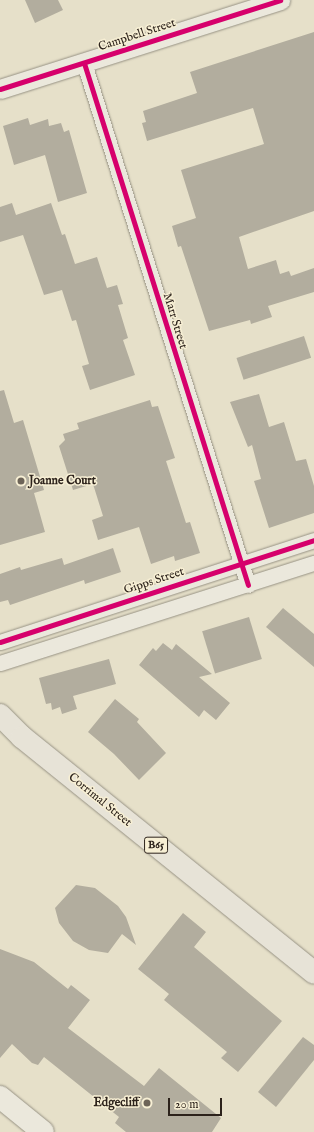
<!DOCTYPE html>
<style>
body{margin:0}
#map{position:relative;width:314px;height:1132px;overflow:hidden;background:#e6e0c9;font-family:"IM FELL English",serif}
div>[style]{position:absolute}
.building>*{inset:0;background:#b2ad9e;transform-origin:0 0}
.roads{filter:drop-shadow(0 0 1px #979284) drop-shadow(0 0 1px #979284)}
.minor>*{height:15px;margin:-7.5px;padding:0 7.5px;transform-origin:7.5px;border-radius:7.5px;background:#ebe8dc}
.tertiary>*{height:19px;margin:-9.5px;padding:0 9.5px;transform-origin:9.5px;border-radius:9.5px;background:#ebe8dc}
.secondary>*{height:22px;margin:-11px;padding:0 11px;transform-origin:11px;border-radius:11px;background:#ebe8dc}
.primary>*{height:22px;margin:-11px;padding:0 11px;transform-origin:11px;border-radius:11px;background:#e7e3d7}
.cycleway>*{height:5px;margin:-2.5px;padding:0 2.5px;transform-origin:2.5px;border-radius:2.5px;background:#d6006c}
.dots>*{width:11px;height:11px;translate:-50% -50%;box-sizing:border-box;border:2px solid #f7efd4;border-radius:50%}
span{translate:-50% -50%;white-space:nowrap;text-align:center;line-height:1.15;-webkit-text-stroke:3px #f7efd4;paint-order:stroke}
.shield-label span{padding:1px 3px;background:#f7efd4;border:1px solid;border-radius:3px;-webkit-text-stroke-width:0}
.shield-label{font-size:11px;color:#2c221b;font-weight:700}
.street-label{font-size:12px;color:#2c221b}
.poi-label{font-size:12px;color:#2c221b;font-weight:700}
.left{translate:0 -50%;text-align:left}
.right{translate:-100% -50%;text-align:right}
.scale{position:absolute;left:168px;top:1098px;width:54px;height:18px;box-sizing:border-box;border:2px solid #2c221b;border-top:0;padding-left:5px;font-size:12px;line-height:14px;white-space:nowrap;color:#2c221b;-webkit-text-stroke:3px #f7efd4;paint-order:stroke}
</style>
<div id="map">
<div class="building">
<i style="clip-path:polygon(25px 0,58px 0,63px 10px,35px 23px)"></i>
<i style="clip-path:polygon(314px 32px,314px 211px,239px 237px,248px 269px,276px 260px,280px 274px,289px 271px,291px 276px,314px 268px,314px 292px,268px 306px,272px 317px,251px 324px,250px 320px,209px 331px,181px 246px,178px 247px,172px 226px,196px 218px,181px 170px,264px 144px,253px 108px,147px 141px,142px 123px,146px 122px,143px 111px,197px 93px,190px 72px)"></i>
<i style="clip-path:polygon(28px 118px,30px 125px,48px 119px,49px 126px,61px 123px,64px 132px,69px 130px,87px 193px,58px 202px,45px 155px,14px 165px,3px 126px)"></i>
<i style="clip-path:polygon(12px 203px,16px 215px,51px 203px,62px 235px,65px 234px,75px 264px,97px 257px,107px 288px,117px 285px,123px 304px,118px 305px,128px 338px,123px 340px,135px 375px,90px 390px,82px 366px,89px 364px,76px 320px,72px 321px,62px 290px,44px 295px,23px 235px,0 242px,0 207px)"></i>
<i style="left:304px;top:336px;width:23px;height:71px;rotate:72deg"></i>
<i style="clip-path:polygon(4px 390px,14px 423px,23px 420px,44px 490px,34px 493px,45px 532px,0 545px,0 391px)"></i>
<i style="clip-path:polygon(259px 394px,269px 427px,284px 422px,296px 461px,306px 459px,314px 486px,314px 513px,269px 528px,254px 481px,261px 479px,252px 445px,248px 447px,230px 402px)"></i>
<i style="clip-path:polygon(150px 400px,152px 407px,158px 406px,175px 458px,166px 461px,186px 523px,190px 522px,200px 553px,175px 561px,174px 556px,151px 564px,139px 527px,98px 540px,92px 520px,103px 516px,93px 484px,73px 490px,59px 446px,65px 440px,63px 434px,79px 429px,77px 423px)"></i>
<i style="clip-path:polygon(113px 548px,121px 572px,85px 584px,84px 580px,10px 605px,8px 600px,0 602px,0 574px,20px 567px,21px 570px,62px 558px,64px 565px)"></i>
<i style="clip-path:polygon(283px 608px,314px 634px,314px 667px,266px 627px)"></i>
<i style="left:249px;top:617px;width:44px;height:49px;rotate:73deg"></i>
<i style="clip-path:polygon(163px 643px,172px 650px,176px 644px,212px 674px,199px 677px,230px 703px,216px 720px,204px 710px,199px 717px,139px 665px,153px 648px,156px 651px)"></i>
<i style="clip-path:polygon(109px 659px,116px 684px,73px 696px,77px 709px,62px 714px,60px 707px,52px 710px,51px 703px,46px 704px,39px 678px)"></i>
<i style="clip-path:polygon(115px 699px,139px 719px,137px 722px,166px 753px,139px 780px,114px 754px,88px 732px)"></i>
<i style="clip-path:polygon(76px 885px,95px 888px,118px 906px,126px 917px,136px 945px,122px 934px,108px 953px,89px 950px,73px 941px,59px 923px,55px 908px)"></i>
<i style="clip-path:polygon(183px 913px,206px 932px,194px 947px,282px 1021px,238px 1072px,221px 1058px,227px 1052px,164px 1000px,169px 994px,138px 969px)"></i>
<i style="clip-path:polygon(0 949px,34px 962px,68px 989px,71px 985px,90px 1000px,68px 1028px,144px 1086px,159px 1068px,221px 1118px,212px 1132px,126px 1132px,115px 1123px,119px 1117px,44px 1057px,38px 1065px,32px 1063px,12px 1044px,0 1058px)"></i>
<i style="clip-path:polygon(303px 1037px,314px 1045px,314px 1060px,276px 1107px,258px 1092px)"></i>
</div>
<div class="roads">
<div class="minor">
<i style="left:84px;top:63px;width:547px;rotate:72.56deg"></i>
<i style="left:0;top:642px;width:330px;rotate:-18deg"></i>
<i style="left:0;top:663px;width:330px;rotate:-17.7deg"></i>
</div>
<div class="tertiary">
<i style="left:0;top:89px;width:294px;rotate:-17.6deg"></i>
</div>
<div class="secondary">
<i style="left:0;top:1097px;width:55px;rotate:39.1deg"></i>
</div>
<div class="primary">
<i style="left:0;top:715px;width:31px;rotate:45deg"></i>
<i style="left:22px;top:737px;width:375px;rotate:38.9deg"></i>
</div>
</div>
<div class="cycleway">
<i style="left:84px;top:63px;width:547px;rotate:72.56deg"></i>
<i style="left:0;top:89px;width:294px;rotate:-17.6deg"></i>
<i style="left:0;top:642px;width:330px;rotate:-18deg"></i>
</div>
<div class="dots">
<i style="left:21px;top:481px;background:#6d6458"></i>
<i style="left:147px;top:1103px;background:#6d6458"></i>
</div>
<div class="shield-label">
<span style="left:156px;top:845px">B65</span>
</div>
<div class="street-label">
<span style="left:137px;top:35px;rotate:-18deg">Campbell Street</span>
<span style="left:175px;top:321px;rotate:73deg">Marr Street</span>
<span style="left:154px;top:581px;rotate:-18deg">Gipps Street</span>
<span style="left:100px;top:800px;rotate:39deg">Corrimal Street</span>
</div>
<div class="poi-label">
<span class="left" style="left:29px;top:481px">Joanne Court</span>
<span class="right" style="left:139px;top:1103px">Edgecliff</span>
</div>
<div class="scale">20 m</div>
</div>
